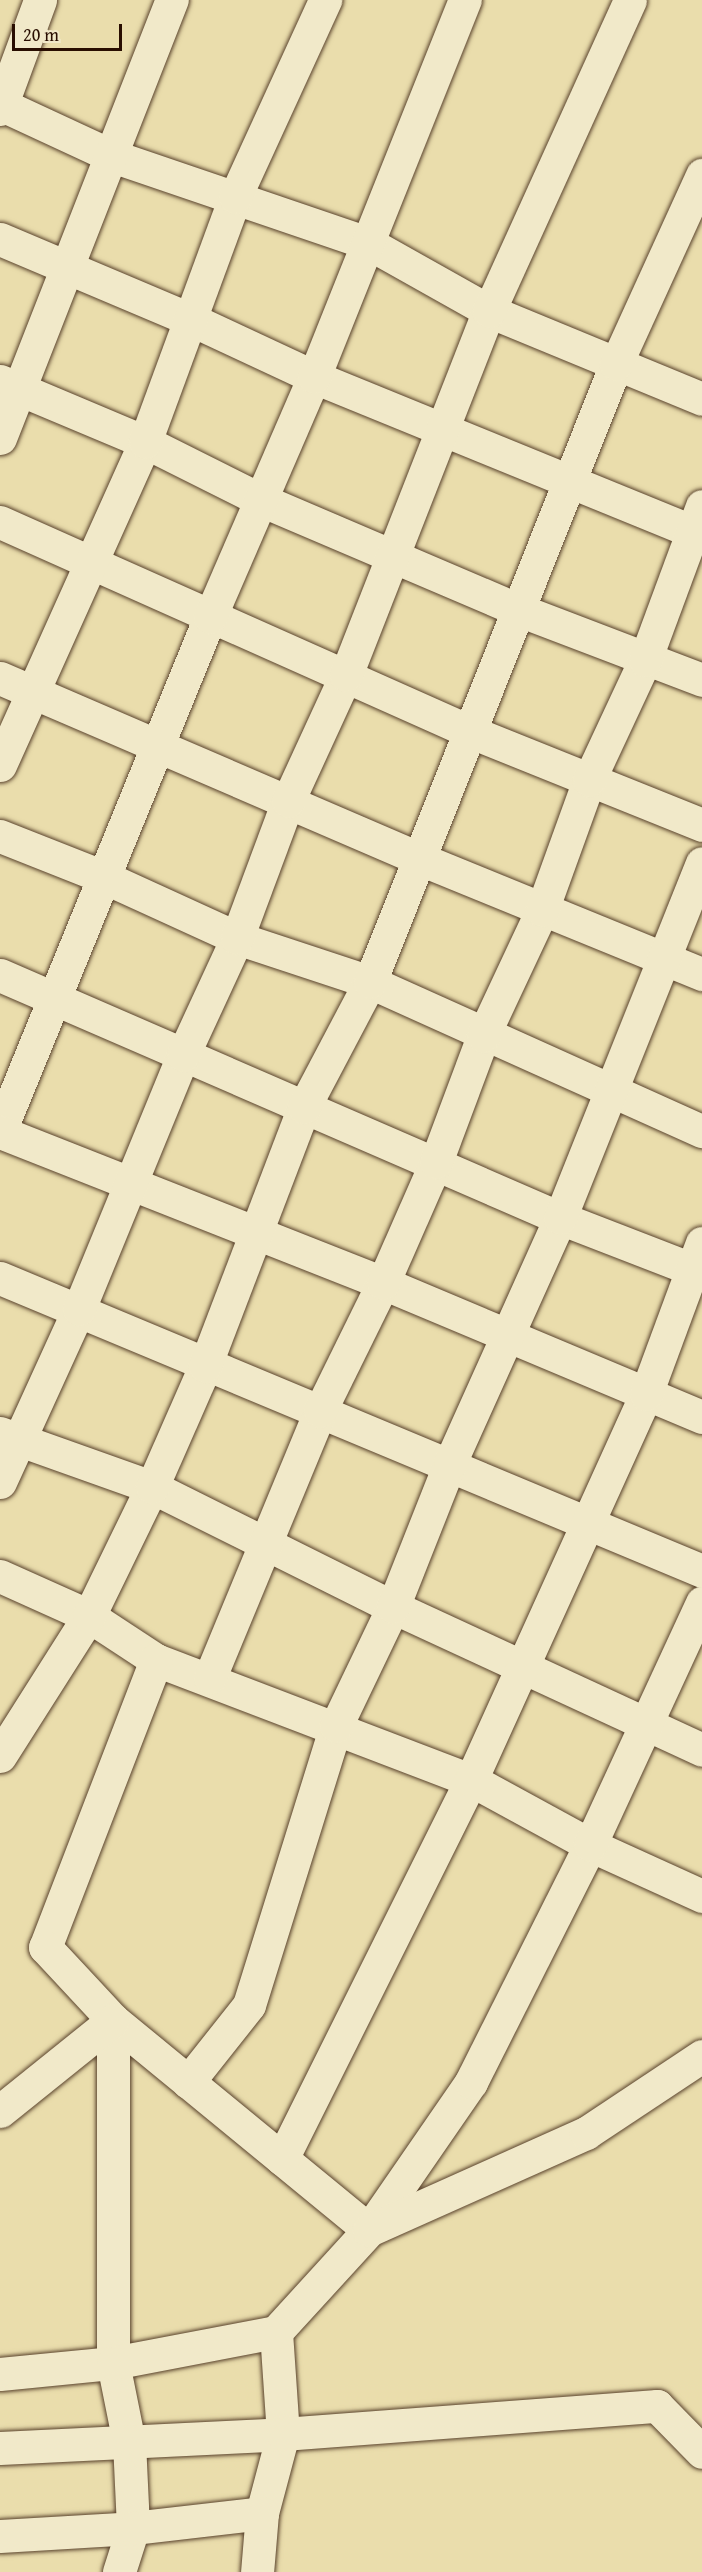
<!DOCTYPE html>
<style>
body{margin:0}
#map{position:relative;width:702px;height:2572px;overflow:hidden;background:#eaddac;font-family:"Gentium Book Plus",serif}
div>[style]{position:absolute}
.roads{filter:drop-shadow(0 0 2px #59422c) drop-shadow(0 0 2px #59422c)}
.minor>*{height:33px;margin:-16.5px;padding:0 16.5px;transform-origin:16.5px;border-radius:16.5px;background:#f1e9c9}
span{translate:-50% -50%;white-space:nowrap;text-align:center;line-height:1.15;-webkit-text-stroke:5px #f1e9c9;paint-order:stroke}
.scale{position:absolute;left:12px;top:24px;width:110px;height:27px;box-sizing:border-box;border:3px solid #290e01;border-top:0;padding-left:8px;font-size:18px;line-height:21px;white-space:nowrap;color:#290e01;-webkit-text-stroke:4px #f1e9c9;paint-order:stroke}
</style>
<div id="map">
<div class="roads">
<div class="minor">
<i style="left:0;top:104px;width:123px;rotate:24.9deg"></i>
<i style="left:112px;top:156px;width:270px;rotate:18.8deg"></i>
<i style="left:368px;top:243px;width:139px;rotate:29.3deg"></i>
<i style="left:489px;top:311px;width:230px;rotate:22.4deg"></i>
<i style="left:0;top:109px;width:116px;rotate:-69.8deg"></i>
<i style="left:0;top:239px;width:208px;rotate:22.9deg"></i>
<i style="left:192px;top:320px;width:135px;rotate:25deg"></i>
<i style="left:314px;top:377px;width:419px;rotate:22.2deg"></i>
<i style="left:0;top:381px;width:157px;rotate:22.8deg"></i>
<i style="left:145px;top:442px;width:130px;rotate:26.6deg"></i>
<i style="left:261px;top:500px;width:280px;rotate:23.1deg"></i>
<i style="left:519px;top:610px;width:196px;rotate:20.9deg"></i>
<i style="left:0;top:438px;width:471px;rotate:-68.6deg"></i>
<i style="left:0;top:522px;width:516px;rotate:24.03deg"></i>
<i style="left:471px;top:732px;width:249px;rotate:21.9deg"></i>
<i style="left:0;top:678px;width:457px;rotate:23.3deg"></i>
<i style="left:420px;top:859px;width:305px;rotate:22.2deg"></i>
<i style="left:0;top:765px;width:354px;rotate:-65.8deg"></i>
<i style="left:145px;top:442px;width:261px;rotate:-69.8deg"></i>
<i style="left:235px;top:197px;width:217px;rotate:-65.4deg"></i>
<i style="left:0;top:836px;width:114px;rotate:21.6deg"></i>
<i style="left:106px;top:878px;width:144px;rotate:24.6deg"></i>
<i style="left:237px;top:938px;width:140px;rotate:18.3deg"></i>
<i style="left:370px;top:982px;width:364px;rotate:24.2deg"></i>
<i style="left:0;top:975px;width:610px;rotate:23.46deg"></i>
<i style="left:560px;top:1218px;width:152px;rotate:21.2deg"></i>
<i style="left:0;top:1131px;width:555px;rotate:-67.78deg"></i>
<i style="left:210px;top:617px;width:262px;rotate:-66.6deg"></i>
<i style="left:314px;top:377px;width:406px;rotate:-68.2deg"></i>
<i style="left:0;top:1132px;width:412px;rotate:21.5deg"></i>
<i style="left:383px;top:1283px;width:346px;rotate:22.8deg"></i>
<i style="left:0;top:1278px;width:761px;rotate:22.65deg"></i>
<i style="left:0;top:1433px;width:161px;rotate:19.6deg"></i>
<i style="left:152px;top:1487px;width:269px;rotate:26.5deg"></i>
<i style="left:393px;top:1607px;width:340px;rotate:24.8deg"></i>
<i style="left:0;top:1482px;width:190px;rotate:-65.5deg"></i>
<i style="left:79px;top:1309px;width:274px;rotate:-67.7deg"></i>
<i style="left:183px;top:1055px;width:129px;rotate:-65.2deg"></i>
<i style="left:237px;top:938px;width:146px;rotate:-69.6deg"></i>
<i style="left:288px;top:801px;width:139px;rotate:-65.3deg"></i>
<i style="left:346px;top:675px;width:391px;rotate:-68.6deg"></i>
<i style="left:489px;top:311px;width:341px;rotate:-65.6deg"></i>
<i style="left:0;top:1576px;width:98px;rotate:24.2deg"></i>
<i style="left:89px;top:1616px;width:80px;rotate:33.3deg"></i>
<i style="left:156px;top:1660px;width:337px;rotate:20.9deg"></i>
<i style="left:471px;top:1780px;width:136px;rotate:28.6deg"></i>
<i style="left:590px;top:1845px;width:123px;rotate:24.5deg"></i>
<i style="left:156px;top:1660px;width:308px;rotate:111.1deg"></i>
<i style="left:45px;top:1947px;width:100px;rotate:47deg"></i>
<i style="left:113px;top:2020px;width:331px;rotate:39.4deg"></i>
<i style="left:369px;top:2230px;width:138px;rotate:132.4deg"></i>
<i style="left:276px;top:2332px;width:102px;rotate:86.1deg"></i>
<i style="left:283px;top:2434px;width:82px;rotate:104.9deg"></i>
<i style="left:262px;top:2513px;width:59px;rotate:94.8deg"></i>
<i style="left:210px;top:1677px;width:288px;rotate:-67.5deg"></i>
<i style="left:320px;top:1411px;width:143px;rotate:-63.8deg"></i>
<i style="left:383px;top:1283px;width:132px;rotate:-66.3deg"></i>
<i style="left:436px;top:1162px;width:134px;rotate:-69.5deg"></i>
<i style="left:483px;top:1036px;width:139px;rotate:-64.9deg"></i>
<i style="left:542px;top:910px;width:138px;rotate:-70.1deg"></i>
<i style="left:589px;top:780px;width:132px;rotate:-65deg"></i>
<i style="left:645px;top:660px;width:164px;rotate:-69.7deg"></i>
<i style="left:0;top:1756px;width:166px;rotate:-57.6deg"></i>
<i style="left:89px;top:1616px;width:144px;rotate:-64deg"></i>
<i style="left:152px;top:1487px;width:132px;rotate:-66.3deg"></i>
<i style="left:205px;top:1366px;width:277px;rotate:-69.1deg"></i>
<i style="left:304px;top:1107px;width:141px;rotate:-62.2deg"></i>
<i style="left:370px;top:982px;width:665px;rotate:-68.29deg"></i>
<i style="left:616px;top:364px;width:208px;rotate:-65.5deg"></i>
<i style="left:113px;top:2020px;width:343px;rotate:90deg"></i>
<i style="left:113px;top:2363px;width:81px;rotate:78.6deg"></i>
<i style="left:129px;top:2442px;width:86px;rotate:87.3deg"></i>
<i style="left:133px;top:2528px;width:46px;rotate:107.7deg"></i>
<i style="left:188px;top:2082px;width:98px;rotate:-51.6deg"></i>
<i style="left:249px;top:2005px;width:292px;rotate:-72.7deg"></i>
<i style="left:336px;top:1726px;width:132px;rotate:-64.4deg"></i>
<i style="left:393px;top:1607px;width:155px;rotate:-68.4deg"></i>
<i style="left:450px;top:1463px;width:269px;rotate:-65.8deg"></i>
<i style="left:560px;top:1218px;width:382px;rotate:-68.2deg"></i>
<i style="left:0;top:2111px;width:145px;rotate:-38.8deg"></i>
<i style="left:282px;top:2159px;width:424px;rotate:-63.5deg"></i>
<i style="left:471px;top:1780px;width:424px;rotate:-65.6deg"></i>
<i style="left:646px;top:1394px;width:161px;rotate:-69.7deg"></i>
<i style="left:369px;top:2230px;width:180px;rotate:-55.4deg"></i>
<i style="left:471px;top:2082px;width:265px;rotate:-63.3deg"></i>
<i style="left:590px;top:1845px;width:267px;rotate:-65.2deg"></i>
<i style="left:369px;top:2230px;width:238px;rotate:-24.1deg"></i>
<i style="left:586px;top:2133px;width:139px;rotate:-33.6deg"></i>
<i style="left:0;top:2374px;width:114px;rotate:-5.6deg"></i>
<i style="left:113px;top:2363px;width:166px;rotate:-10.8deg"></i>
<i style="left:0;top:2448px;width:283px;rotate:-2.8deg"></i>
<i style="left:283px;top:2434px;width:375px;rotate:-4.3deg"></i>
<i style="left:657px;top:2406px;width:64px;rotate:45.6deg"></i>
<i style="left:0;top:2536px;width:133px;rotate:-3.4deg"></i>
<i style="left:133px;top:2528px;width:130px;rotate:-6.6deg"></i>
</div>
</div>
<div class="scale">20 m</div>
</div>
